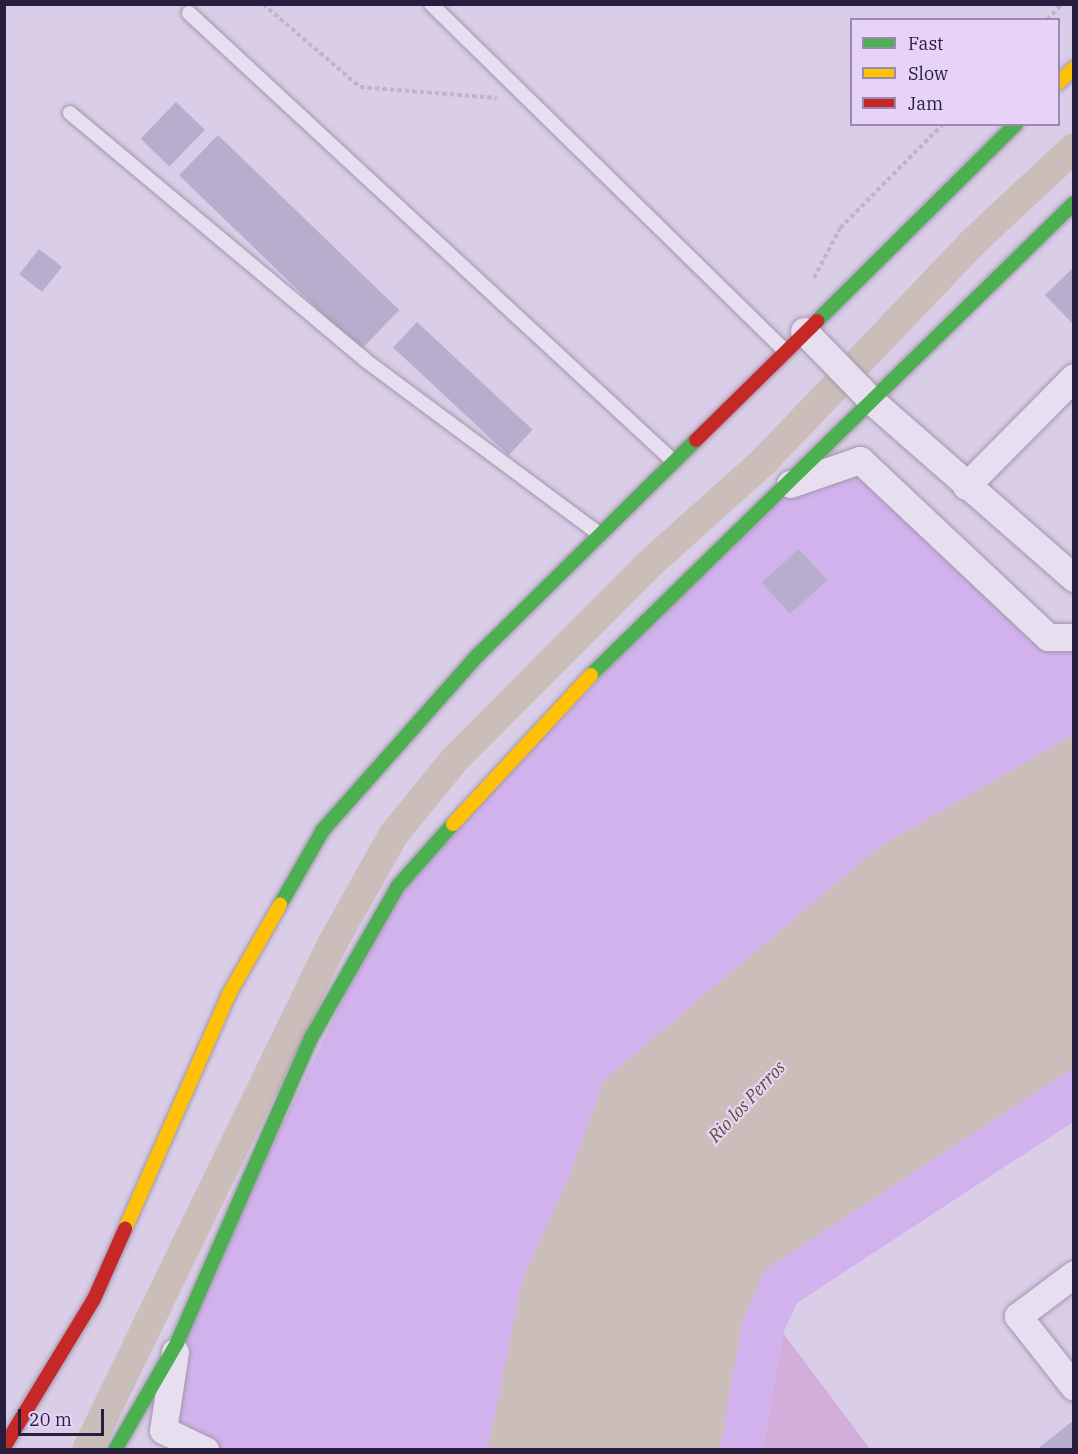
<!DOCTYPE html>
<style>
body{margin:0}
#map{position:relative;width:1078px;height:1454px;overflow:hidden;background:#dacde7;font-family:"IBM Plex Serif",serif}
div>[style]{position:absolute}
.green>*{inset:0;background:#d3aedb}
.sand>*{inset:0;background:#d2b2ec}
.water>*{inset:0;background:#cbbdb9}
.canal>*{height:30px;margin:-15px;padding:0 15px;transform-origin:15px;border-radius:15px;background:#cbbdb9}
.building>*{inset:0;background:#b7adcc;transform-origin:0 0}
.path>*{height:4px;margin-top:-2px;transform-origin:0;background:repeating-linear-gradient(90deg,#beb6c7 0 4.5px,transparent 0 7.5px)}
.roads{filter:drop-shadow(0 0 2px #a096ac) drop-shadow(0 0 2px #a096ac)}
.lane>*{height:14px;margin:-7px;padding:0 7px;transform-origin:7px;border-radius:7px;background:#e7dfef}
.street>*{height:27px;margin:-13.5px;padding:0 13.5px;transform-origin:13.5px;border-radius:13.5px;background:#e7dfef}
.fast>*{height:14px;margin:-7px;padding:0 7px;transform-origin:7px;border-radius:7px;background:#4caf50}
.slow>*{height:14px;margin:-7px;padding:0 7px;transform-origin:7px;border-radius:7px;background:#ffc107}
.jam>*{height:14px;margin:-7px;padding:0 7px;transform-origin:7px;border-radius:7px;background:#c62828}
span{translate:-50% -50%;white-space:nowrap;text-align:center;line-height:1.15;-webkit-text-stroke:4.5px #e7d2f9;paint-order:stroke}
.water-label{font-size:18px;color:#5e522a;font-style:italic}
.frame{position:absolute;inset:0;border:6px solid #271d3d;pointer-events:none}
.legend{position:absolute;left:850px;top:18px;width:210px;height:108px;box-sizing:border-box;background:#e7d2f9;border:2px solid #9a8aae;margin:0;padding:8px 10px;list-style:none;font-size:18px;color:#271d3d}
.legend li{display:flex;align-items:center;gap:12px;height:30px}
.legend b{width:30px;border:2px solid #9a8aae}
.scale{position:absolute;left:18px;top:1409px;width:86px;height:27px;box-sizing:border-box;border:3px solid #271d3d;border-top:0;padding-left:8px;font-size:18px;line-height:21px;white-space:nowrap;color:#271d3d;-webkit-text-stroke:4px #e7d2f9;paint-order:stroke}
</style>
<div id="map">
<div class="green">
<i style="clip-path:polygon(783px 1333px,870px 1449px,763px 1449px)"></i>
</div>
<div class="sand">
<i style="clip-path:polygon(860px 460px,1048px 637px,1073px 637px,1073px 1122px,797px 1303px,783px 1333px,763px 1449px,205px 1450px,163px 1430px,177px 1343px,398px 886px,793px 480px)"></i>
</div>
<div class="water">
<i style="clip-path:polygon(1073px 735px,1073px 1068px,766px 1269px,743px 1319px,720px 1449px,488px 1449px,523px 1277px,567px 1182px,604px 1080px,879px 847px)"></i>
</div>
<div class="canal">
<i style="left:87px;top:1450px;width:562px;rotate:-64.16deg"></i>
<i style="left:332px;top:944px;width:126px;rotate:-60.6deg"></i>
<i style="left:394px;top:834px;width:97px;rotate:-50.9deg"></i>
<i style="left:455px;top:759px;width:271px;rotate:-45.1deg"></i>
<i style="left:646px;top:567px;width:159px;rotate:-41.9deg"></i>
<i style="left:764px;top:461px;width:301px;rotate:-46.3deg"></i>
<i style="left:972px;top:243px;width:139px;rotate:-43deg"></i>
</div>
<div class="building">
<i style="left:176px;top:102px;width:40px;height:51px;rotate:44deg"></i>
<i style="left:218px;top:135px;width:252px;height:56px;rotate:44deg"></i>
<i style="left:39px;top:249px;width:29px;height:32px;rotate:38deg"></i>
<i style="clip-path:polygon(1074px 267px,1074px 325px,1045px 295px)"></i>
<i style="left:417px;top:322px;width:158px;height:35px;rotate:43deg"></i>
<i style="left:799px;top:549px;width:42px;height:50px;rotate:48deg"></i>
<i style="clip-path:polygon(1074px 1420px,1074px 1450px,1036px 1450px)"></i>
</div>
<div class="path">
<i style="left:263px;top:4px;width:128px;rotate:40.6deg"></i>
<i style="left:360px;top:87px;width:137px;rotate:4.6deg"></i>
<i style="left:1047px;top:20px;width:22px;rotate:-47deg"></i>
<i style="left:814px;top:278px;width:56px;rotate:-62.5deg"></i>
<i style="left:840px;top:228px;width:146px;rotate:-45.3deg"></i>
</div>
<div class="roads">
<div class="lane">
<i style="left:431px;top:4px;width:494px;rotate:44.4deg"></i>
<i style="left:189px;top:13px;width:658px;rotate:42.78deg"></i>
<i style="left:70px;top:113px;width:385px;rotate:39.9deg"></i>
<i style="left:365px;top:360px;width:292px;rotate:36.6deg"></i>
</div>
<div class="street">
<i style="left:804px;top:331px;width:100px;rotate:45.8deg"></i>
<i style="left:874px;top:403px;width:266px;rotate:41.2deg"></i>
<i style="left:790px;top:484px;width:74px;rotate:-18.9deg"></i>
<i style="left:860px;top:460px;width:258px;rotate:43.3deg"></i>
<i style="left:1048px;top:637px;width:26px"></i>
<i style="left:966px;top:486px;width:153px;rotate:-45.3deg"></i>
<i style="left:1074px;top:1274px;width:70px;rotate:143.1deg"></i>
<i style="left:1018px;top:1316px;width:90px;rotate:51.7deg"></i>
<i style="left:175px;top:1352px;width:79px;rotate:98.7deg"></i>
<i style="left:163px;top:1430px;width:47px;rotate:25.5deg"></i>
</div>
<div class="fast">
<i style="left:817px;top:321px;width:280px;rotate:-44.7deg"></i>
<i style="left:591px;top:675px;width:675px;rotate:-44.34deg"></i>
<i style="left:280px;top:905px;width:86px;rotate:-60.2deg"></i>
<i style="left:323px;top:830px;width:234px;rotate:-48.5deg"></i>
<i style="left:478px;top:655px;width:306px;rotate:-44.6deg"></i>
<i style="left:115px;top:1450px;width:124px;rotate:-59.9deg"></i>
<i style="left:177px;top:1343px;width:333px;rotate:-66.3deg"></i>
<i style="left:311px;top:1038px;width:175px;rotate:-60.2deg"></i>
<i style="left:398px;top:886px;width:83px;rotate:-48.4deg"></i>
</div>
<div class="slow">
<i style="left:1058px;top:83px;width:22px;rotate:-43deg"></i>
<i style="left:453px;top:824px;width:203px;rotate:-47.2deg"></i>
<i style="left:125px;top:1229px;width:257px;rotate:-66.1deg"></i>
<i style="left:229px;top:994px;width:103px;rotate:-60.2deg"></i>
</div>
<div class="jam">
<i style="left:696px;top:440px;width:170px;rotate:-44.5deg"></i>
<i style="left:4px;top:1447px;width:173px;rotate:-58.7deg"></i>
<i style="left:94px;top:1299px;width:77px;rotate:-66.1deg"></i>
</div>
</div>
<div class="water-label">
<span style="left:747px;top:1102px;rotate:-47deg">Rio los Perros</span>
</div>
<div class="frame"></div>
<ul class="legend">
<li><b style="height:8px;background:#4caf50"></b>Fast</li>
<li><b style="height:8px;background:#ffc107"></b>Slow</li>
<li><b style="height:8px;background:#c62828"></b>Jam</li>
</ul>
<div class="scale">20 m</div>
</div>
